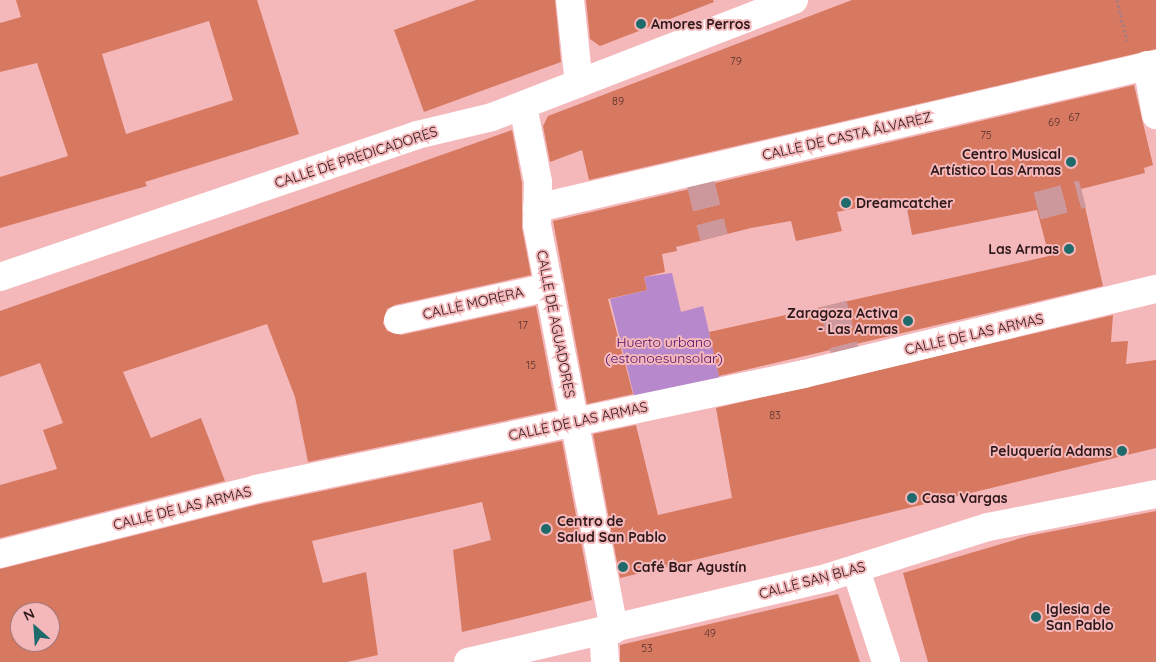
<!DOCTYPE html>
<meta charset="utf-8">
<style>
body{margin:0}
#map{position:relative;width:1156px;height:662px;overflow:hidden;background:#f4b8bb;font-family:Quicksand,sans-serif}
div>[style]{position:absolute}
.green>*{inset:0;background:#b788cc}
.building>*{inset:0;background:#d77961}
.minor-tunnel>*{height:28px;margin-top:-14px;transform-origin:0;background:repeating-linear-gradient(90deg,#cc989b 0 28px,transparent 0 42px)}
.path>*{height:3px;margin-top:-1.5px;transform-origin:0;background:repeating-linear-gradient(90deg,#aa7c7f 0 2.5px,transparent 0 5px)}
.minor>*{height:28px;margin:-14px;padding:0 14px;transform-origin:14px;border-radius:14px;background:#fff}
.dots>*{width:14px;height:14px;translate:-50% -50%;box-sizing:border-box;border:2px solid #f4b8bb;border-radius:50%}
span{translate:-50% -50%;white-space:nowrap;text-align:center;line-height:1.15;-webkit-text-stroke:4px #f4b8bb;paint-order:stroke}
.number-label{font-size:11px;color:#58302c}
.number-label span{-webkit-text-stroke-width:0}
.poi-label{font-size:14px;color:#2e181a;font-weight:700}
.left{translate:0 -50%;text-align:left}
.right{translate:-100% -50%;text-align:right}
.street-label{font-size:14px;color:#2e181a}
.park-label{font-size:14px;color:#510868}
.north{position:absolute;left:10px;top:602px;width:50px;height:50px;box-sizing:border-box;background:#f4b8bb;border:1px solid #a5787b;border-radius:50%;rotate:334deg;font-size:14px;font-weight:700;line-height:20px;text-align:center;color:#2e181a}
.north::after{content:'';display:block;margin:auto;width:18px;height:22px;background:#1f6b6c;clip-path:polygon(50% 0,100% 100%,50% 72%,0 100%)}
</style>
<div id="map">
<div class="green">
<i style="clip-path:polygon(672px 273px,681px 312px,703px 306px,720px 380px,635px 400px,610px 299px,647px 290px,644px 277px)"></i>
</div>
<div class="building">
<i style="clip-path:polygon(evenodd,16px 0,257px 0,299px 134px,145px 182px,147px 186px,0 228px,0 177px,68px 156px,37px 63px,0 72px,0 23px,21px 17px,16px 0,209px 21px,233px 100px,126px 134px,102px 54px,209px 21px)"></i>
<i style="clip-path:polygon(476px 0,555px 0,561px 62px,424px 112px,394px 30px)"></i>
<i style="clip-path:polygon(586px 0,713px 0,714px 2px,600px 46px,590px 39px)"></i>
<i style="clip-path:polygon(852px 0,1156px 0,1156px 49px,589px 180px,582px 150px,550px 162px,543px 126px,548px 116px)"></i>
<i style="clip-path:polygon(1134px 85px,1153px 165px,1144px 168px,1145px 173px,1081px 189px,1103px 286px,719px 376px,709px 332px,1049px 256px,1037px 210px,912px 235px,905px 198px,837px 212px,842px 231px,796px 241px,791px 221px,751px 228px,676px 247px,677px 251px,662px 254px,665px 272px,644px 277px,647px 290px,608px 299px,633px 394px,587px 404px,553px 221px)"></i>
<i style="clip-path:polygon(512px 130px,522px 183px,522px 228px,531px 275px,395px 305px,387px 309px,383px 323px,387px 331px,401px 335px,536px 306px,556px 410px,308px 462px,295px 397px,267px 324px,123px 372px,151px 438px,201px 418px,225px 481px,0 538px,0 485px,57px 469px,43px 430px,63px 423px,40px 363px,0 377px,0 311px)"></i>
<i style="clip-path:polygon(1113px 315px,1111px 342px,1128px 341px,1126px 364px,1156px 360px,1156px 448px,620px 578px,593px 434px,636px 425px,658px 515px,732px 498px,716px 408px)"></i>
<i style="clip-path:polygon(evenodd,562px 441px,592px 600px,462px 632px,453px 550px,491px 540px,482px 502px,312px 541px,323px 583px,366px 572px,378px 655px,347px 662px,0 662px,0 569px,260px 504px,562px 441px,20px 612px,50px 612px,50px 642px,20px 642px,20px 612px)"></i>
<i style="clip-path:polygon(1156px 511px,1156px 662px,928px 662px,903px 573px,1028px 536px)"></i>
<i style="clip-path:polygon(838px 594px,860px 662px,620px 662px,620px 645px)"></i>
</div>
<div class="minor-tunnel">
<i style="left:700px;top:181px;width:58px;rotate:76deg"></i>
<i style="left:1037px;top:206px;width:47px;rotate:-14.9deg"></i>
<i style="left:833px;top:304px;width:49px;rotate:76deg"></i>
</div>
<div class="path">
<i style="left:1117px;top:0;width:42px;rotate:76.3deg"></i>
</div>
<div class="minor">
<i style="left:570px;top:0;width:84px;rotate:83.9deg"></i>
<i style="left:1147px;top:65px;width:51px;rotate:79.8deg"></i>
<i style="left:523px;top:106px;width:77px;rotate:78.8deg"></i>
<i style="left:538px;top:182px;width:43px;rotate:91.3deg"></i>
<i style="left:537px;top:225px;width:412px;rotate:79.2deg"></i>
<i style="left:537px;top:208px;width:636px;rotate:-13.1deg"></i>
<i style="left:0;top:277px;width:441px;rotate:-18.8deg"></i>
<i style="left:417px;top:135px;width:77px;rotate:-13.5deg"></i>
<i style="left:492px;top:117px;width:324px;rotate:-21.2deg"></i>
<i style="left:398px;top:320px;width:155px;rotate:-12.3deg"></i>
<i style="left:0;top:554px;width:264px;rotate:-14.2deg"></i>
<i style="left:256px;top:489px;width:560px;rotate:-11.85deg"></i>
<i style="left:804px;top:374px;width:362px;rotate:-13.6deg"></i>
<i style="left:856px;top:570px;width:97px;rotate:71.9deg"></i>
<i style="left:603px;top:632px;width:30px;rotate:86deg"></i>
<i style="left:468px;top:662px;width:371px;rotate:-13.2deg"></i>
<i style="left:829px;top:577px;width:167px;rotate:-17.5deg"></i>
<i style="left:988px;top:527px;width:171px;rotate:-11.1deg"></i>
</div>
<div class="dots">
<i style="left:641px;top:24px;background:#1f6b6c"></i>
<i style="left:1071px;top:162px;background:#1f6b6c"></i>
<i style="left:846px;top:203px;background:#1f6b6c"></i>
<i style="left:1069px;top:249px;background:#1f6b6c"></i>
<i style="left:908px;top:321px;background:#1f6b6c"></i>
<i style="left:1122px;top:451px;background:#1f6b6c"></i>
<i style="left:912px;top:498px;background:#1f6b6c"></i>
<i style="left:546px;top:529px;background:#1f6b6c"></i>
<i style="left:623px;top:567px;background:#1f6b6c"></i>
<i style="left:1036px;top:617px;background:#1f6b6c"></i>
</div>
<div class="number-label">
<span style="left:736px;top:61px">79</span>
<span style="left:618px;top:101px">89</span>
<span style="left:1074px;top:117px">67</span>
<span style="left:1054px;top:122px">69</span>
<span style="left:986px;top:135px">75</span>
<span style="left:523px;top:325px">17</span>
<span style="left:531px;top:365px">15</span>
<span style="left:775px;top:415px">83</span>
<span style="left:710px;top:633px">49</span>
<span style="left:647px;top:648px">53</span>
</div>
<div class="poi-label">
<span class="left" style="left:651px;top:24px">Amores Perros</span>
<span class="right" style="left:1061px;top:162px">Centro Musical<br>Artístico Las Armas</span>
<span class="left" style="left:856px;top:203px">Dreamcatcher</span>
<span class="right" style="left:1059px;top:249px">Las Armas</span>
<span class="right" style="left:898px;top:321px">Zaragoza Activa<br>- Las Armas</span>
<span class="right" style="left:1112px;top:451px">Peluquería Adams</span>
<span class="left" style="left:922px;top:498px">Casa Vargas</span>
<span class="left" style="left:557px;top:529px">Centro de<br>Salud San Pablo</span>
<span class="left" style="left:633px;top:567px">Café Bar Agustín</span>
<span class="left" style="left:1046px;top:617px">Iglesia de<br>San Pablo</span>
</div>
<div class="street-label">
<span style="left:847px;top:136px;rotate:-13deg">CALLE DE CASTA ÁLVAREZ</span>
<span style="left:356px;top:157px;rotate:-18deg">CALLE DE PREDICADORES</span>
<span style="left:473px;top:303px;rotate:-13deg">CALLE MORERA</span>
<span style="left:556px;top:324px;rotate:79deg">CALLE DE AGUADORES</span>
<span style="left:974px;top:334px;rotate:-13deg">CALLE DE LAS ARMAS</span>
<span style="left:578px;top:421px;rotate:-12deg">CALLE DE LAS ARMAS</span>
<span style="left:182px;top:508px;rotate:-14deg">CALLE DE LAS ARMAS</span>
<span style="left:812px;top:580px;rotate:-15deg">CALLE SAN BLAS</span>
</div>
<div class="park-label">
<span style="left:664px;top:350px">Huerto urbano<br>(estonoesunsolar)</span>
</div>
<div class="north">N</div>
</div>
